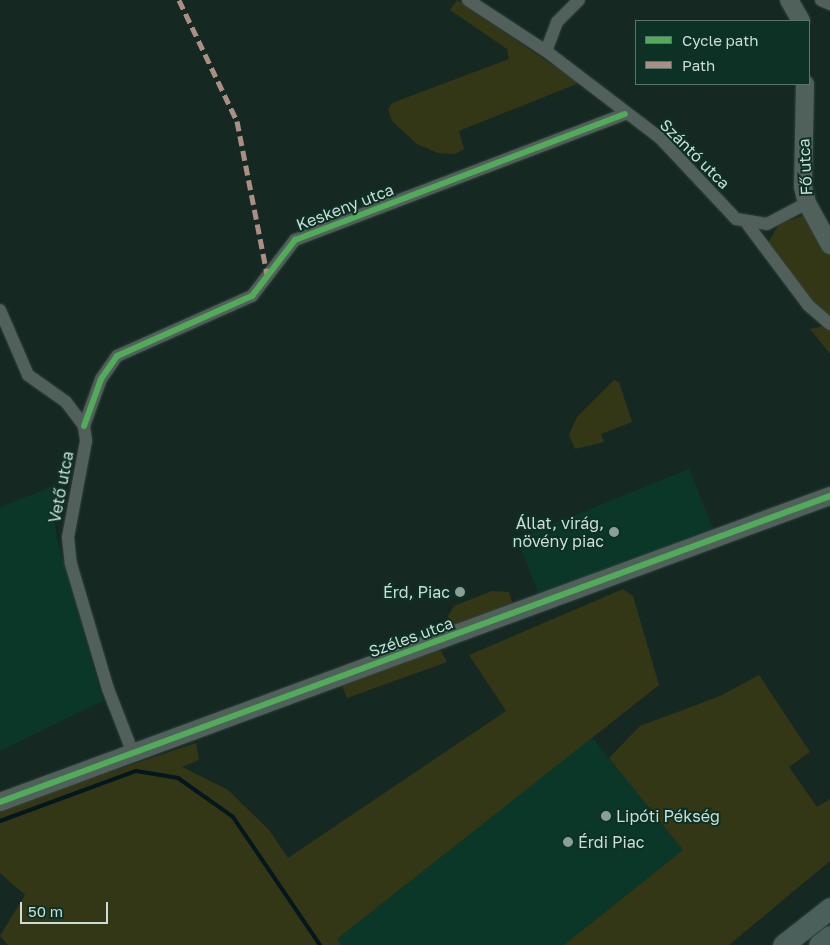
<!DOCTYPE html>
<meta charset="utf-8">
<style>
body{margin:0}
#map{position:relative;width:830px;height:945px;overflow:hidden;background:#152922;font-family:"Golos Text",sans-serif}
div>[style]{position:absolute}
.built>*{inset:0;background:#0a3727;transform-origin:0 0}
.green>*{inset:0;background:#333716}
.stream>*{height:4px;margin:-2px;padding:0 2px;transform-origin:2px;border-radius:2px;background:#02181d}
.roads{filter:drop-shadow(0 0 1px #34423c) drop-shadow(0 0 1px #34423c)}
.street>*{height:12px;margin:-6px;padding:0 6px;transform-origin:6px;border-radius:6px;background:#52605b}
.secondary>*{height:18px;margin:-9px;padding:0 9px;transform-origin:9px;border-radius:9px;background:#50605b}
.highway>*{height:21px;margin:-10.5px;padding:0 10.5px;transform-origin:10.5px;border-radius:10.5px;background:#4b605b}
.quiet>*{height:5px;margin-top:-2.5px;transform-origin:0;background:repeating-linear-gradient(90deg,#ac8f84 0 10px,transparent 0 15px)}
.cycleway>*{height:6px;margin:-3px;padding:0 3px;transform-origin:3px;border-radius:3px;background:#51ab58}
.dots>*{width:14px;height:14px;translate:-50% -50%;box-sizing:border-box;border:2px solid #0d3124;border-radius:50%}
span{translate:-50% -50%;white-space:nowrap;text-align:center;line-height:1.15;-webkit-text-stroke:4px #0d3124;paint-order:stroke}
.street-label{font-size:16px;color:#cbded5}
.poi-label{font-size:16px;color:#cbded5}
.right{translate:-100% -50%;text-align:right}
.left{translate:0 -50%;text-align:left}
.legend{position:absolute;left:635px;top:20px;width:175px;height:65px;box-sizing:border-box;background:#0d3124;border:1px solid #59766b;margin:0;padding:6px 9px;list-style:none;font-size:15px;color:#cbded5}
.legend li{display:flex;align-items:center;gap:10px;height:25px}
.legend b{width:25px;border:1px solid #59766b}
.scale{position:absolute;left:20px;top:902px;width:88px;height:22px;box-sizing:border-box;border:2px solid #cbded5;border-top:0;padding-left:6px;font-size:15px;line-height:18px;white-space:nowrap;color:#cbded5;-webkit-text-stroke:4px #0d3124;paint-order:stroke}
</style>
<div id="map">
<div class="built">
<i style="left:689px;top:469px;width:65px;height:186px;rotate:68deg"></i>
<i style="clip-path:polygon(56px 485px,53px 508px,57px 539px,103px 701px,0 751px,0 507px)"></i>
<i style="clip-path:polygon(592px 737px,683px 850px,564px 945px,341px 945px,336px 940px)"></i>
</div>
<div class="green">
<i style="clip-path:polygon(457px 0,579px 83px,459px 131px,464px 149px,455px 154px,438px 153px,417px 144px,392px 121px,388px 109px,392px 103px,509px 59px,507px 49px,450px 10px)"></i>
<i style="clip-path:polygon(805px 215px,830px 254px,830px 316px,819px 310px,768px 243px,779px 224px)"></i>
<i style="clip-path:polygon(824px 326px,830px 329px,830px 354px,810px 329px)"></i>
<i style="clip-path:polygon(614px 380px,619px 382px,632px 422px,601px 434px,604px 442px,575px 449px,569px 435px,577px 417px)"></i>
<i style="clip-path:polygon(623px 589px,633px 596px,659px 685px,337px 939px,341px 945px,8px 945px,0 936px,25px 895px,0 873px,0 809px,196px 743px,199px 760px,182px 767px,228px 790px,269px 830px,288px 858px,506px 711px,469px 655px)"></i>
<i style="clip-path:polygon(492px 591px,509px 592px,513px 605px,454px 628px,448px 616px,454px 606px)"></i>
<i style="clip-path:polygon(436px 650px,441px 651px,447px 662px,347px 698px,342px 686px)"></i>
<i style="clip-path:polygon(759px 675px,810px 752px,789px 767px,817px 807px,830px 799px,830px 861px,729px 945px,564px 945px,683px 850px,609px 758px,640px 726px,720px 696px)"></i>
</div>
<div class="stream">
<i style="left:0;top:821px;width:145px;rotate:-20.2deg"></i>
<i style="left:136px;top:771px;width:43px;rotate:9.5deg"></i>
<i style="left:178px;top:778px;width:67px;rotate:35.3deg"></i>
<i style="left:233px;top:817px;width:155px;rotate:55.8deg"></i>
</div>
<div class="roads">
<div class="street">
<i style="left:468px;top:0;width:93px;rotate:33.2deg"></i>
<i style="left:546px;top:51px;width:143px;rotate:37.3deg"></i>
<i style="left:660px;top:138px;width:111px;rotate:46.8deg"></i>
<i style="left:736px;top:219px;width:31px;rotate:9deg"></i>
<i style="left:767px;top:224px;width:45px;rotate:-27.7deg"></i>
<i style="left:821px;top:0;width:10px;rotate:24deg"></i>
<i style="left:546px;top:51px;width:31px;rotate:-69deg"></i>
<i style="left:557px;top:22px;width:31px;rotate:-45deg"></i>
<i style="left:748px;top:225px;width:100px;rotate:53.1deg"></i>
<i style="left:808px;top:305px;width:29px;rotate:41deg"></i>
<i style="left:0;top:310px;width:71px;rotate:66.7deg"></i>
<i style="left:28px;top:375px;width:47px;rotate:35.4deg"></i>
<i style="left:66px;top:402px;width:30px;rotate:53deg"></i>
<i style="left:84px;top:426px;width:15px;rotate:82deg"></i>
<i style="left:86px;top:441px;width:98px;rotate:100.6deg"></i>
<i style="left:68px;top:537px;width:27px;rotate:84deg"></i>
<i style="left:71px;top:564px;width:130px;rotate:73.5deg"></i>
<i style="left:108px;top:689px;width:69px;rotate:68.7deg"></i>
<i style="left:84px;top:426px;width:50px;rotate:-70.1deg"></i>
<i style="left:101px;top:379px;width:28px;rotate:-55deg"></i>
<i style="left:117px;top:356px;width:148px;rotate:-24deg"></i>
<i style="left:252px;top:296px;width:71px;rotate:-52.5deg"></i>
<i style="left:295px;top:240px;width:353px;rotate:-20.9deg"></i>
</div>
<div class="secondary">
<i style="left:789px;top:0;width:24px;rotate:60deg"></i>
<i style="left:805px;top:84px;width:103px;rotate:91.1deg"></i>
<i style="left:803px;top:187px;width:16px;rotate:76deg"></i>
<i style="left:807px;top:203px;width:48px;rotate:61.3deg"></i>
<i style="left:0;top:802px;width:885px;rotate:-20.24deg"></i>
</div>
<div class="highway">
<i style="left:783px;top:945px;width:60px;rotate:-38.2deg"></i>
<i style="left:819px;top:945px;width:14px;rotate:-39deg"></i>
</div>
</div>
<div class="quiet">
<i style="left:179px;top:0;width:134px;rotate:64.4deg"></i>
<i style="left:237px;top:121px;width:156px;rotate:78.9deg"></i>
</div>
<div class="cycleway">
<i style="left:84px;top:426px;width:50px;rotate:-70.1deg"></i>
<i style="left:101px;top:379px;width:28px;rotate:-55deg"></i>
<i style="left:117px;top:356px;width:148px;rotate:-24deg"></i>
<i style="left:252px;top:296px;width:71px;rotate:-52.5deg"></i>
<i style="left:295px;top:240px;width:353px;rotate:-20.9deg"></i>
<i style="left:0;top:802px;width:885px;rotate:-20.24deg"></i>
</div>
<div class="dots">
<i style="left:614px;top:532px;background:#8b9f96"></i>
<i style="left:460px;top:592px;background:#8b9f96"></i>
<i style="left:606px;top:816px;background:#8b9f96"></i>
<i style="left:568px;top:842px;background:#8b9f96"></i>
</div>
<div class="street-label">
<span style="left:695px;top:154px;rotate:45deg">Szántó utca</span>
<span style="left:805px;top:167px;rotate:-93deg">Fő utca</span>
<span style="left:345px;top:207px;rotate:-21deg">Keskeny utca</span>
<span style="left:61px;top:487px;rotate:-79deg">Vető utca</span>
<span style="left:411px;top:637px;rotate:-20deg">Széles utca</span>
</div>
<div class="poi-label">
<span class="right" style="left:604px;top:532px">Állat, virág,<br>növény piac</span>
<span class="right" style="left:450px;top:592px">Érd, Piac</span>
<span class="left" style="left:616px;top:816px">Lipóti Pékség</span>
<span class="left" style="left:578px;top:842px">Érdi Piac</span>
</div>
<ul class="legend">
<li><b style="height:6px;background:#51ab58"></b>Cycle path</li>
<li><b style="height:6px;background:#ac8f84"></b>Path</li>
</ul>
<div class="scale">50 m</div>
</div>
